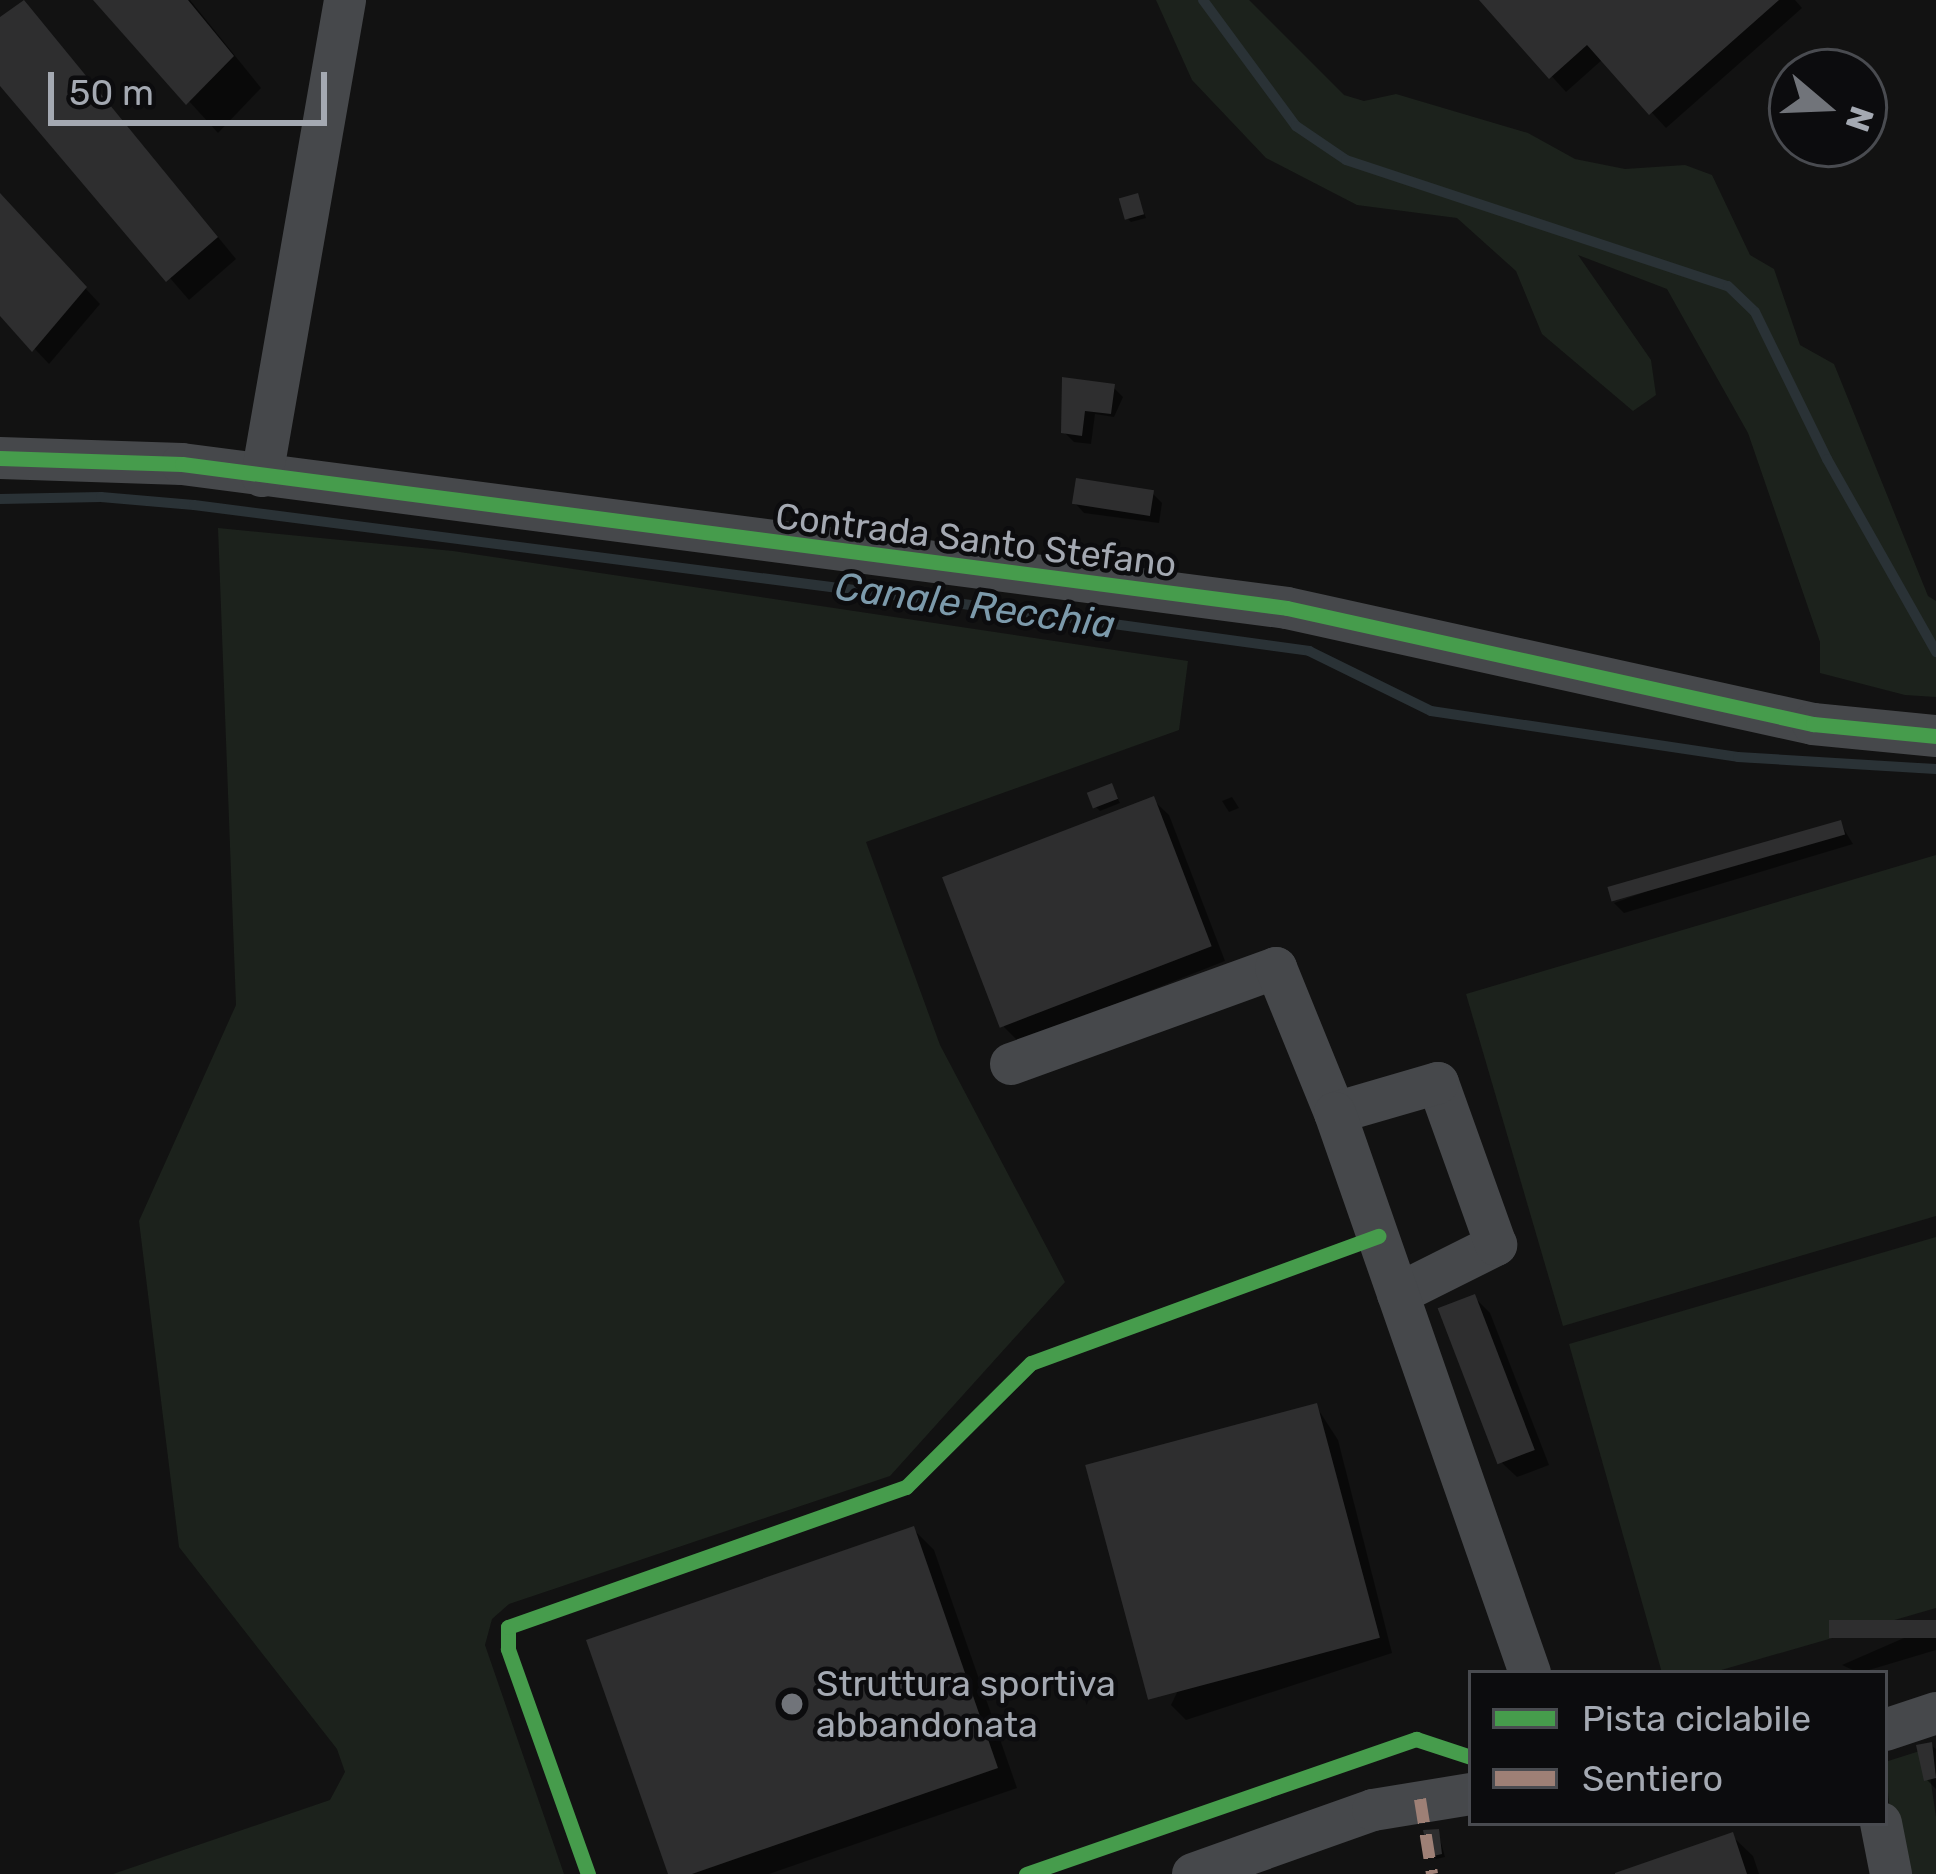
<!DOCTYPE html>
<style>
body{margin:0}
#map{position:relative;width:1936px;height:1874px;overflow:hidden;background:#121212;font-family:Rubik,sans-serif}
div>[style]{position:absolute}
.green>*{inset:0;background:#1c221c}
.shadow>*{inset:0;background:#0007}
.stream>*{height:10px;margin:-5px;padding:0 5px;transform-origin:5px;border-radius:5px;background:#2a3236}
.building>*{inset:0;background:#2e2e2f;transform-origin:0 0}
.minor>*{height:42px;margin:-21px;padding:0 21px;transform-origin:21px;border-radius:21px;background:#46484b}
.quiet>*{height:12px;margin-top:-6px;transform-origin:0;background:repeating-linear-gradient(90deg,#9e8076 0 24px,transparent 0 36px)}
.cycleway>*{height:15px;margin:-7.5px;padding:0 7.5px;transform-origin:7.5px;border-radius:7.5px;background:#469c4c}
.dots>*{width:33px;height:33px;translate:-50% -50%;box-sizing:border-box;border:6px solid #0c0c0e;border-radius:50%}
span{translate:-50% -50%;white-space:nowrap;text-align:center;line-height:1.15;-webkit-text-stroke:9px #0c0c0e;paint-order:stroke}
.street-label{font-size:36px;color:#a4a9b2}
.poi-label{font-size:36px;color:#a4a9b2}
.left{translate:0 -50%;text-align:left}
.water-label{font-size:39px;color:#7c9aab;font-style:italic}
.legend{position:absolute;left:1468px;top:1670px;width:420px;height:156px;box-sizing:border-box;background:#0c0c0e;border:3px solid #494b50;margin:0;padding:15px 21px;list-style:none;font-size:36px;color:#a4a9b2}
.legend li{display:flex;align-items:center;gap:24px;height:60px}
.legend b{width:60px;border:3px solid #494b50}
.north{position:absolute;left:1768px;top:48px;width:120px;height:120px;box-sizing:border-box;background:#0c0c0e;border:3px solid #494b50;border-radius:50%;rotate:109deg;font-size:33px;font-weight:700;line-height:48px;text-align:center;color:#a4a9b2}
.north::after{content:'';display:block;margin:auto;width:42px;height:54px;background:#71747a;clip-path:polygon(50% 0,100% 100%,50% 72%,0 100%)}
.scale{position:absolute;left:48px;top:72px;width:279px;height:54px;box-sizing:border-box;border:6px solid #a4a9b2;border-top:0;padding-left:15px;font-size:36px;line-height:42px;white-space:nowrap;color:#a4a9b2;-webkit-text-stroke:9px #0c0c0e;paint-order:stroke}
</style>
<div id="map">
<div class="green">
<i style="clip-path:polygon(1156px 0,1249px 0,1344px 95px,1364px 101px,1396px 94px,1528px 133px,1575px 159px,1625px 169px,1685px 165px,1712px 175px,1750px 255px,1774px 269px,1800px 345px,1834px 364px,1928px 596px,1936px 601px,1936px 697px,1905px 695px,1820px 673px,1820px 642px,1748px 433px,1667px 289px,1578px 255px,1651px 360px,1656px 395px,1633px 411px,1542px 334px,1516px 271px,1457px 218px,1357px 205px,1266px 158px,1192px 80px)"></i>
<i style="clip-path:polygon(218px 528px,453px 551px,1188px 661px,1179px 730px,866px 842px,940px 1045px,1065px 1282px,890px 1476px,509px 1604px,492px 1619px,485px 1645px,564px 1874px,113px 1874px,330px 1800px,345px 1772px,337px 1749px,179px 1547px,139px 1221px,236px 1005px)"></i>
<i style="clip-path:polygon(1936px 855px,1936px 1216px,1563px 1326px,1466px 994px)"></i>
<i style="clip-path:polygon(1936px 1237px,1936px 1608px,1711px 1673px,1662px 1673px,1569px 1344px)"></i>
<i style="clip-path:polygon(1926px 1749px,1936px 1817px,1936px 1874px,1896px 1874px,1885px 1762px)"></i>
</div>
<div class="shadow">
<i style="clip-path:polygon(97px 0,190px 0,261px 88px,218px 133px)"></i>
<i style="clip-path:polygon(1483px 0,1795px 0,1802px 8px,1666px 128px,1603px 59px,1566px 92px)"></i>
<i style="clip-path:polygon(0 21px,44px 25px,236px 259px,189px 300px,0 81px)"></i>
<i style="clip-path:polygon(1137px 196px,1146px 218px,1131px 222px,1127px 218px)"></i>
<i style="clip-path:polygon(15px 213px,100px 304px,49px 364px,0 312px)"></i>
<i style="clip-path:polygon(1065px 381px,1113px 387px,1123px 397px,1114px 417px,1095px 414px,1091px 444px,1074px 442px,1064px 432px)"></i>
<i style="clip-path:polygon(1152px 493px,1162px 503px,1159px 523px,1084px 513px,1075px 503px)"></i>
<i style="clip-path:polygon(1111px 786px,1120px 803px,1100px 811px,1096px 807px)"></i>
<i style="clip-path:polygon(1232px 797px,1239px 808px,1229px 812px,1222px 801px)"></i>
<i style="clip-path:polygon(1153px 800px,1169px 815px,1225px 961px,1019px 1042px,1004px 1027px)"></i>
<i style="clip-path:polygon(1840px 823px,1853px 844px,1624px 913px,1614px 903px)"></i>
<i style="clip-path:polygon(1474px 1297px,1490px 1313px,1549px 1465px,1517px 1477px,1501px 1462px)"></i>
<i style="clip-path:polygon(1316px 1406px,1338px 1440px,1392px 1653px,1186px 1720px,1171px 1705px)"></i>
<i style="clip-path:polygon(913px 1529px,934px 1550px,1017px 1788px,769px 1874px,671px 1874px)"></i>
<i style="clip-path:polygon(1936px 1624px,1936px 1650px,1859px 1673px,1842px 1665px)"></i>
<i style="clip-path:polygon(1931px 1745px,1936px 1749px,1936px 1789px,1926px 1779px)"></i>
<i style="clip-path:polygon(1438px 1832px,1445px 1857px,1436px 1859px,1432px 1855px)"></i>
<i style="clip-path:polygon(1732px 1836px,1753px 1856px,1759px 1874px,1622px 1874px)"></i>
</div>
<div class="stream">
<i style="left:1203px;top:0;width:157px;rotate:53.6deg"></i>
<i style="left:1296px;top:126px;width:60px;rotate:34.2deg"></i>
<i style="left:1346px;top:160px;width:402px;rotate:18.3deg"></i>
<i style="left:1728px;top:286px;width:37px;rotate:44deg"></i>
<i style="left:1755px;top:312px;width:164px;rotate:63.9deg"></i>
<i style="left:1827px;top:459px;width:222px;rotate:60.5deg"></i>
<i style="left:0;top:499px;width:101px;rotate:-1.1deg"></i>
<i style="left:101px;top:497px;width:93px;rotate:4.9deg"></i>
<i style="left:194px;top:505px;width:846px;rotate:7.34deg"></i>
<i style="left:1033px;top:613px;width:279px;rotate:7.8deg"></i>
<i style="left:1309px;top:651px;width:136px;rotate:26.2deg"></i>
<i style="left:1431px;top:711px;width:310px;rotate:8.5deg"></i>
<i style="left:1738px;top:757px;width:198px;rotate:3.5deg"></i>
</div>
<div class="building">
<i style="clip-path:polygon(24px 0,218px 237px,166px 282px,0 86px,0 17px)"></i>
<i style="clip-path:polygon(93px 0,188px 0,234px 56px,186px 105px)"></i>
<i style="clip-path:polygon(1479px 0,1779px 0,1649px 115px,1587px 45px,1549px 79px)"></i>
<i style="clip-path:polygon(0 193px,87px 287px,32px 352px,0 316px)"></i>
<i style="left:1138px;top:193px;width:22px;height:20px;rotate:74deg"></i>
<i style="clip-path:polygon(1062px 377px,1115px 384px,1111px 414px,1085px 411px,1082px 436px,1061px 433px)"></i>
<i style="left:1076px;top:478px;width:79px;height:26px;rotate:9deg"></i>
<i style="left:1112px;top:783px;width:17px;height:27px;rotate:69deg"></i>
<i style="left:1154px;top:796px;width:161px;height:227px;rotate:69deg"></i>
<i style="left:1841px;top:820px;width:15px;height:243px;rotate:74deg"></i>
<i style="left:1475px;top:1294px;width:167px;height:40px;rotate:69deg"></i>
<i style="left:1317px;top:1403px;width:243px;height:240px;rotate:75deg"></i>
<i style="clip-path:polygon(914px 1526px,998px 1768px,692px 1874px,668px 1874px,586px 1640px)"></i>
<i style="left:1936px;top:1620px;width:18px;height:107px;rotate:90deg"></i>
<i style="clip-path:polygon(1932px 1742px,1936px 1778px,1924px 1781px,1916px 1745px)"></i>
<i style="clip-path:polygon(1439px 1829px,1442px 1854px,1429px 1857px,1423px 1830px)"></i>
<i style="clip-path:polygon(1733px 1832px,1747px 1874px,1615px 1874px,1615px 1873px)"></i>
</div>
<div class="minor">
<i style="left:0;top:458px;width:182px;rotate:1.9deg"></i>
<i style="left:182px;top:464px;width:1114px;rotate:7.42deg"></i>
<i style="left:1287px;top:608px;width:539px;rotate:12.44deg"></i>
<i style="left:1813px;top:724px;width:124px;rotate:5.6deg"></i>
<i style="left:262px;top:476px;width:483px;rotate:-80.1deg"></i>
<i style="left:1011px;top:1064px;width:282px;rotate:-19.9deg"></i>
<i style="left:1276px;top:968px;width:157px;rotate:67.9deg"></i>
<i style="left:1398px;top:1294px;width:110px;rotate:-26.6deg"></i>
<i style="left:1496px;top:1245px;width:172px;rotate:-109.7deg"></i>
<i style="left:1438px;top:1083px;width:107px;rotate:163.8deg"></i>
<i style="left:1335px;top:1113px;width:593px;rotate:70.8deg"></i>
<i style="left:1885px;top:1730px;width:54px;rotate:-18.4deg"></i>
<i style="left:1881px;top:1823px;width:52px;rotate:78.9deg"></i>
<i style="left:1193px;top:1874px;width:191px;rotate:-19.6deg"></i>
<i style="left:1373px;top:1810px;width:99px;rotate:-9.3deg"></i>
</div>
<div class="quiet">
<i style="left:1420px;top:1799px;width:76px;rotate:80.9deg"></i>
</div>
<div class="cycleway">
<i style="left:0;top:458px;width:182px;rotate:1.9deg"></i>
<i style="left:182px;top:464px;width:1114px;rotate:7.42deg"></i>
<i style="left:1287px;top:608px;width:539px;rotate:12.44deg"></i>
<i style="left:1813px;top:724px;width:124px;rotate:5.6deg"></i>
<i style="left:588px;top:1874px;width:239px;rotate:-109.6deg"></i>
<i style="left:508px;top:1649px;width:22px;rotate:-90deg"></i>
<i style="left:508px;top:1627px;width:422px;rotate:-19.4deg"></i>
<i style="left:906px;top:1487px;width:176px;rotate:-44.8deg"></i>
<i style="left:1031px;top:1363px;width:370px;rotate:-20.1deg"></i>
<i style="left:1026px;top:1874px;width:413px;rotate:-19.1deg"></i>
<i style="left:1416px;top:1739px;width:58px;rotate:18.1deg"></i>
</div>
<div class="dots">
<i style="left:792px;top:1704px;background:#71747a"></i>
</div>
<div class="street-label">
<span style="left:976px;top:540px;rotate:7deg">Contrada Santo Stefano</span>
</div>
<div class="poi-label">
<span class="left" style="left:816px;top:1704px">Struttura sportiva<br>abbandonata</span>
</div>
<div class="water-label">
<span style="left:975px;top:606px;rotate:8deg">Canale Recchia</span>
</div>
<ul class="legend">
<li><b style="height:15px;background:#469c4c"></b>Pista ciclabile</li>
<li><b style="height:15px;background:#9e8076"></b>Sentiero</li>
</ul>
<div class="north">N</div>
<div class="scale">50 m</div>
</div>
